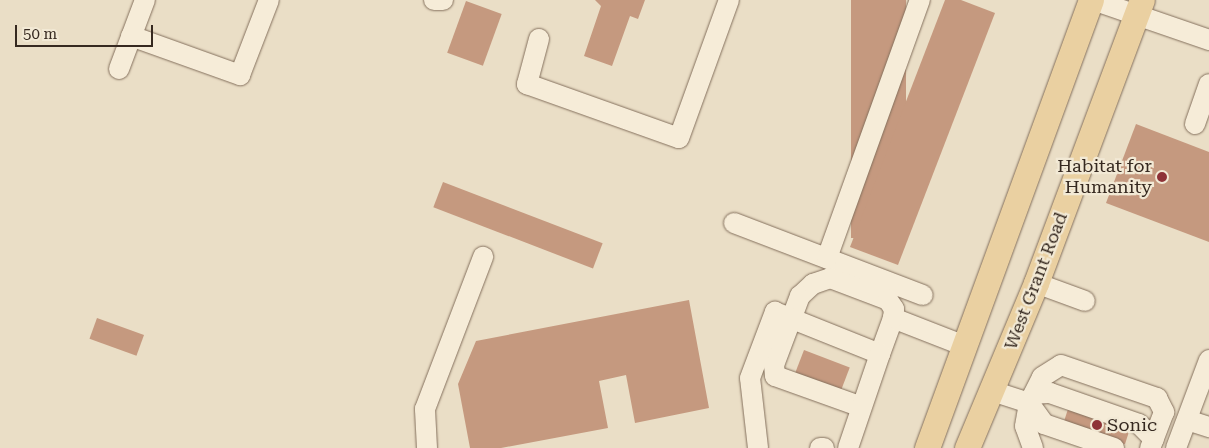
<!DOCTYPE html>
<style>
body{margin:0}
#map{position:relative;width:1209px;height:448px;overflow:hidden;background:#eadec6;font-family:"Roboto Serif",serif}
div>[style]{position:absolute}
.building>*{inset:0;background:#c5997f;transform-origin:0 0}
.roads{filter:drop-shadow(0 0 1px #84705d) drop-shadow(0 0 1px #84705d)}
.minor>*{height:20px;margin:-10px;padding:0 10px;transform-origin:10px;border-radius:10px;background:#f6ecd8}
.major>*{height:25px;margin:-12.5px;padding:0 12.5px;transform-origin:12.5px;border-radius:12.5px;background:#ead0a1}
.dots>*{width:14px;height:14px;translate:-50% -50%;box-sizing:border-box;border:2px solid #f2e9d5;border-radius:50%}
span{translate:-50% -50%;white-space:nowrap;text-align:center;line-height:1.15;-webkit-text-stroke:4.5px #f2e9d5;paint-order:stroke}
.poi-label{font-size:18px;color:#362920}
.right{translate:-100% -50%;text-align:right}
.left{translate:0 -50%;text-align:left}
.street-label{font-size:18px;color:#362920}
.scale{position:absolute;left:15px;top:25px;width:138px;height:22px;box-sizing:border-box;border:2px solid #362920;border-top:0;padding-left:6px;font-size:15px;line-height:18px;white-space:nowrap;color:#362920;-webkit-text-stroke:4px #f2e9d5;paint-order:stroke}
</style>
<div id="map">
<div class="building">
<i style="clip-path:polygon(595px 0,645px 0,638px 19px,630px 16px,612px 66px,584px 56px,601px 6px)"></i>
<i style="left:851px;top:0;width:55px;height:238px"></i>
<i style="clip-path:polygon(945px 0,961px 0,995px 13px,898px 265px,850px 247px)"></i>
<i style="left:466px;top:1px;width:38px;height:55px;rotate:20deg"></i>
<i style="clip-path:polygon(1136px 124px,1209px 152px,1209px 242px,1106px 203px)"></i>
<i style="left:443px;top:182px;width:171px;height:27px;rotate:21deg"></i>
<i style="clip-path:polygon(689px 300px,709px 408px,635px 423px,626px 375px,599px 381px,608px 428px,501px 448px,470px 448px,458px 384px,476px 341px)"></i>
<i style="left:97px;top:318px;width:50px;height:22px;rotate:20deg"></i>
<i style="left:804px;top:350px;width:49px;height:29px;rotate:21deg"></i>
<i style="left:1069px;top:406px;width:65px;height:19px;rotate:18deg"></i>
</div>
<div class="roads">
<div class="minor">
<i style="left:434px;top:0;width:9px"></i>
<i style="left:1093px;top:0;width:123px;rotate:19deg"></i>
<i style="left:131px;top:36px;width:116px;rotate:19.7deg"></i>
<i style="left:240px;top:75px;width:80px;rotate:-68.9deg"></i>
<i style="left:539px;top:39px;width:47px;rotate:104.9deg"></i>
<i style="left:527px;top:84px;width:161px;rotate:19.6deg"></i>
<i style="left:679px;top:138px;width:147px;rotate:-70.1deg"></i>
<i style="left:119px;top:69px;width:74px;rotate:-69.4deg"></i>
<i style="left:1195px;top:124px;width:42px;rotate:-70.7deg"></i>
<i style="left:734px;top:223px;width:202px;rotate:20.9deg"></i>
<i style="left:827px;top:258px;width:274px;rotate:-70.2deg"></i>
<i style="left:1036px;top:283px;width:52px;rotate:20.2deg"></i>
<i style="left:880px;top:354px;width:38px;rotate:-70deg"></i>
<i style="left:893px;top:318px;width:77px;rotate:21.3deg"></i>
<i style="left:992px;top:391px;width:39px;rotate:18deg"></i>
<i style="left:1029px;top:403px;width:26px;rotate:54deg"></i>
<i style="left:1044px;top:424px;width:74px;rotate:18.9deg"></i>
<i style="left:1034px;top:394px;width:16px;rotate:-4deg"></i>
<i style="left:1050px;top:393px;width:94px;rotate:19.2deg"></i>
<i style="left:1139px;top:424px;width:21px;rotate:45deg"></i>
<i style="left:859px;top:406px;width:89px;rotate:-160.3deg"></i>
<i style="left:775px;top:376px;width:11px;rotate:-95deg"></i>
<i style="left:774px;top:365px;width:74px;rotate:-69.4deg"></i>
<i style="left:800px;top:296px;width:18px;rotate:-43deg"></i>
<i style="left:813px;top:284px;width:18px;rotate:-19deg"></i>
<i style="left:830px;top:278px;width:62px;rotate:20.8deg"></i>
<i style="left:888px;top:300px;width:11px;rotate:56deg"></i>
<i style="left:894px;top:309px;width:9px;rotate:96deg"></i>
<i style="left:1187px;top:420px;width:23px;rotate:18deg"></i>
<i style="left:427px;top:448px;width:39px;rotate:-93deg"></i>
<i style="left:425px;top:409px;width:163px;rotate:-69.1deg"></i>
<i style="left:758px;top:448px;width:70px;rotate:-96.5deg"></i>
<i style="left:750px;top:378px;width:71px;rotate:-69.3deg"></i>
<i style="left:775px;top:312px;width:113px;rotate:21.8deg"></i>
<i style="left:880px;top:354px;width:99px;rotate:108.8deg"></i>
<i style="left:820px;top:448px;width:4px"></i>
<i style="left:1033px;top:448px;width:23px;rotate:-110deg"></i>
<i style="left:1025px;top:426px;width:23px;rotate:-80deg"></i>
<i style="left:1029px;top:403px;width:29px;rotate:-63deg"></i>
<i style="left:1042px;top:377px;width:22px;rotate:-32deg"></i>
<i style="left:1061px;top:365px;width:102px;rotate:19deg"></i>
<i style="left:1157px;top:398px;width:16px;rotate:63deg"></i>
<i style="left:1164px;top:412px;width:39px;rotate:111deg"></i>
<i style="left:1176px;top:448px;width:94px;rotate:-69.4deg"></i>
</div>
<div class="major">
<i style="left:927px;top:448px;width:477px;rotate:-69.9deg"></i>
<i style="left:967px;top:448px;width:179px;rotate:-67.3deg"></i>
<i style="left:1036px;top:283px;width:302px;rotate:-69.5deg"></i>
</div>
</div>
<div class="dots">
<i style="left:1162px;top:177px;background:#8e3237"></i>
<i style="left:1097px;top:425px;background:#8e3237"></i>
</div>
<div class="poi-label">
<span class="right" style="left:1152px;top:177px">Habitat for<br>Humanity</span>
<span class="left" style="left:1107px;top:425px">Sonic</span>
</div>
<div class="street-label">
<span style="left:1036px;top:281px;rotate:-69deg">West Grant Road</span>
</div>
<div class="scale">50 m</div>
</div>
